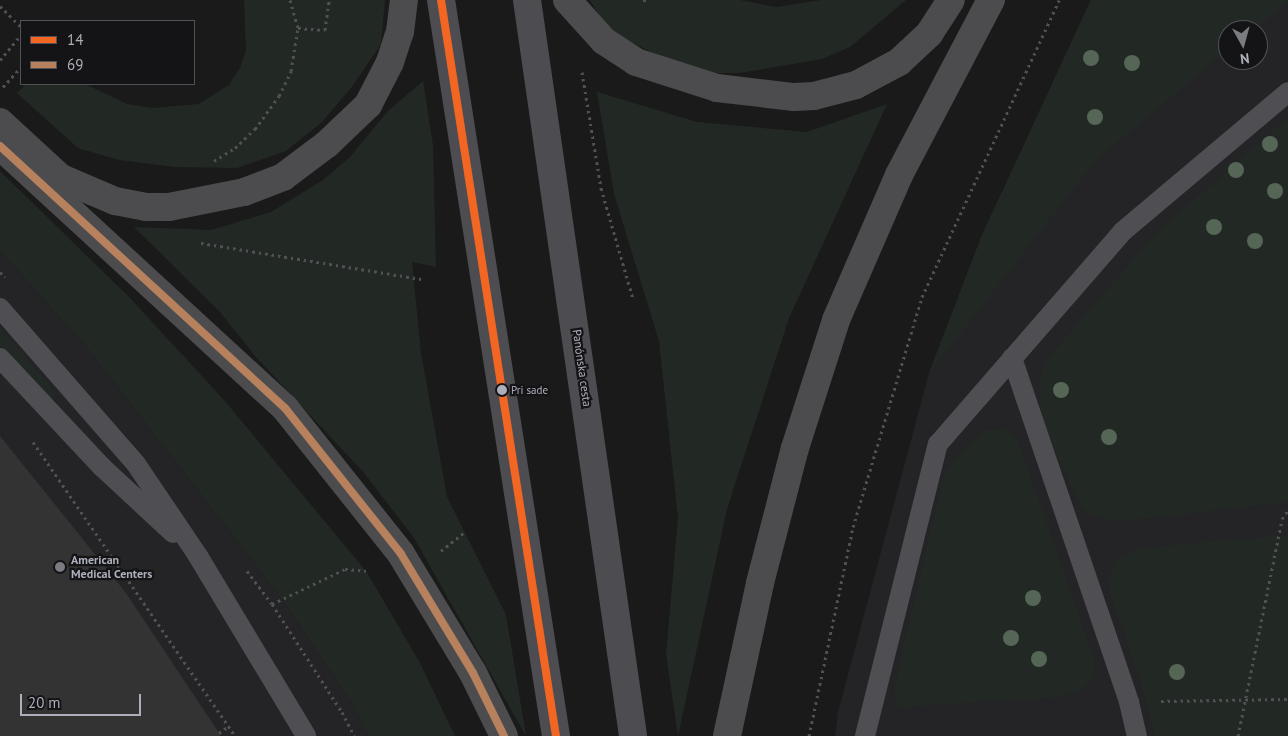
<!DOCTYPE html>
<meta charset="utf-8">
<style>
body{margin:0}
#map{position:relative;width:1288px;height:736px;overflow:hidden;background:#1a1a1a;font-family:"PT Sans",sans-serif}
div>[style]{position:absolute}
.built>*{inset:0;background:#242426}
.green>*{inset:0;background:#222924}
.building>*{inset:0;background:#333334}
.path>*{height:3px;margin-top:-1.5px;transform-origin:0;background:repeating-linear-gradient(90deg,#505154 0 2.5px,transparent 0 6.5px)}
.service>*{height:20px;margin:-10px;padding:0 10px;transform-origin:10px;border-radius:10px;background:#4f4f53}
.secondary>*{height:28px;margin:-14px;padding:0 14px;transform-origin:14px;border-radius:14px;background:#4d4d51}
.primary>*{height:28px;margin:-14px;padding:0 14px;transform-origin:14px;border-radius:14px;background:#4c4c4f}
.bus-1>*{height:8px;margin:-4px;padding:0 4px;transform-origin:4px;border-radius:4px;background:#f26522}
.bus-2>*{height:8px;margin:-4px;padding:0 4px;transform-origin:4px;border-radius:4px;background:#b6815c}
.trees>*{width:16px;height:16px;margin:-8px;border-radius:50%;background:#556556}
.dots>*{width:14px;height:14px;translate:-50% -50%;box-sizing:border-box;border:2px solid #141416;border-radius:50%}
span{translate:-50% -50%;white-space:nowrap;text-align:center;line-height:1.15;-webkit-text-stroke:4.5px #141416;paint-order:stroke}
.bus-label{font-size:11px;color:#adb0ba}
.left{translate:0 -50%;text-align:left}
.street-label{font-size:12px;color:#adb0ba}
.poi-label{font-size:12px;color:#adb0ba;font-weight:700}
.legend{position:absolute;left:20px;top:20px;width:175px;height:65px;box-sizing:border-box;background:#141416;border:1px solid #515258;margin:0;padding:6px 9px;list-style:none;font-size:15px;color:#adb0ba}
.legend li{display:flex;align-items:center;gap:10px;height:25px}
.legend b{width:25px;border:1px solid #515258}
.north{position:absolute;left:1218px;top:20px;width:50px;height:50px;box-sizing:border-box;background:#141416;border:1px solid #515258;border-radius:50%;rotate:173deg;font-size:14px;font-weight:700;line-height:20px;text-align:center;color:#adb0ba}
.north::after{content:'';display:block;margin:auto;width:18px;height:22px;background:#7a7c82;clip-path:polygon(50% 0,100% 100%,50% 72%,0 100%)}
.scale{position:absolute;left:20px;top:694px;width:121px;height:22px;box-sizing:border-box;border:2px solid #adb0ba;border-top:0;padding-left:6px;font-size:15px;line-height:18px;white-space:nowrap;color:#adb0ba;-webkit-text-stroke:4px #141416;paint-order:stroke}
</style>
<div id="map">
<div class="built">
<i style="clip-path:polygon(evenodd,1091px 0,1288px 0,1288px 736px,835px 736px,838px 712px,929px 373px,982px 235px,1091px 0,1228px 30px,1258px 30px,1258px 60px,1228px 60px,1228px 30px)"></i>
<i style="clip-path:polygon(0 251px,85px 345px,282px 599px,351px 702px,368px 736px,0 736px)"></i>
</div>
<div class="green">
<i style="clip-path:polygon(244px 0,385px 0,381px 44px,351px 88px,322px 122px,286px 151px,237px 168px,175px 167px,119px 160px,78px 148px,17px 93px,26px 84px,85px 84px,127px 104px,152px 108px,199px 104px,229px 85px,240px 68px,246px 51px)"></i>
<i style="clip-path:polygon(590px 0,740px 0,776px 7px,821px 0,906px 0,850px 47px,822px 59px,740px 73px,714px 73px,653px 53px,621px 37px,602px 21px)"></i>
<i style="clip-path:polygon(1091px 0,1288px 0,1288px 3px,1252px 30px,1228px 30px,1228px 49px,1097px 159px,929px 373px,982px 235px)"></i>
<i style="clip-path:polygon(423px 81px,433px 146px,436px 267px,412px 262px,421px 353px,447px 497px,506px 615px,526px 736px,414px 538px,364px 473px,256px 357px,220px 312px,134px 227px,211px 230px,271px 212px,323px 180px,350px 157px,387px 112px)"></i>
<i style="clip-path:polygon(597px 92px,697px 122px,807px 132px,887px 104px,789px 318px,727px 509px,678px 736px,666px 654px,678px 518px,659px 341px,614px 194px)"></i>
<i style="clip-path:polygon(1288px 118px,1288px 502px,1124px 521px,1102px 519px,1086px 512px,1076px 497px,1053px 448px,1041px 410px,1039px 384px,1045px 362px,1156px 233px)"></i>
<i style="clip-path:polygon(0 171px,130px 298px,224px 400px,366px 571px,419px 661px,455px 736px,368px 736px,351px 702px,282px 599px,85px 345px,0 251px)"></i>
<i style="clip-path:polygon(0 328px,56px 393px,51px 399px,0 346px)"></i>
<i style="clip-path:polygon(985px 430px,1005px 430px,1017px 438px,1093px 656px,1094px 673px,1088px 684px,1077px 691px,1060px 697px,899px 707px,895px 700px,895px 684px,944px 474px,954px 459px)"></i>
<i style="clip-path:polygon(1288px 535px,1288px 736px,1155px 736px,1145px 694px,1109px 589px,1108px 581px,1115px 565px,1119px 558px,1139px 548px)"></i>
</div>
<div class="building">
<i style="clip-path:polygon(0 436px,126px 593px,221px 736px,0 736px)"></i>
</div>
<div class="path">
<i style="left:290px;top:0;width:29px;rotate:74deg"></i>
<i style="left:298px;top:28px;width:27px;rotate:4deg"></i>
<i style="left:325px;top:30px;width:30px;rotate:-82deg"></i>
<i style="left:643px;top:0;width:7px"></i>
<i style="left:0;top:6px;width:30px;rotate:45deg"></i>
<i style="left:0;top:60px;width:33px;rotate:-50deg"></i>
<i style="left:582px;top:72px;width:118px;rotate:80.7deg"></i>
<i style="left:601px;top:188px;width:116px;rotate:73.9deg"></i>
<i style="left:3px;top:87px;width:27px;rotate:-48deg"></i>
<i style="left:214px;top:161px;width:25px;rotate:-32deg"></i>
<i style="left:235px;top:148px;width:28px;rotate:-44deg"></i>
<i style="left:255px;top:129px;width:41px;rotate:-54deg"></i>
<i style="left:279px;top:96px;width:28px;rotate:-64deg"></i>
<i style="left:291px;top:71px;width:44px;rotate:-80.8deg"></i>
<i style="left:201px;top:243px;width:223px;rotate:9.3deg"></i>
<i style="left:0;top:272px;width:7px;rotate:45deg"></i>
<i style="left:33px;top:442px;width:357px;rotate:55.5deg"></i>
<i style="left:441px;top:551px;width:32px;rotate:-39deg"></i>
<i style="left:247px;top:571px;width:41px;rotate:52.9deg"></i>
<i style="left:272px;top:604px;width:129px;rotate:57.1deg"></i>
<i style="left:342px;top:712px;width:27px;rotate:63deg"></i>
<i style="left:272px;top:604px;width:81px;rotate:-25.6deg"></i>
<i style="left:345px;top:569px;width:21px;rotate:5deg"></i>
<i style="left:1161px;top:701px;width:127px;rotate:-0.9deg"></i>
<i style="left:219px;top:733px;width:9px;rotate:-36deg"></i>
<i style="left:809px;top:736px;width:214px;rotate:-78.1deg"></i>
<i style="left:853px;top:527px;width:240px;rotate:-73.3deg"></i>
<i style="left:922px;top:297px;width:327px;rotate:-65.2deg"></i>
<i style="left:1238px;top:736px;width:221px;rotate:-78.5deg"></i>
<i style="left:1282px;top:519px;width:11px;rotate:-56deg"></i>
</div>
<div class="service">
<i style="left:0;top:308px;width:207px;rotate:48.9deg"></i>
<i style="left:136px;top:464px;width:111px;rotate:56deg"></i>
<i style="left:198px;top:556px;width:210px;rotate:59deg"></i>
<i style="left:0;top:358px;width:149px;rotate:46.9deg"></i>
<i style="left:102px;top:467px;width:97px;rotate:42.9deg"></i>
<i style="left:1012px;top:358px;width:363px;rotate:71.2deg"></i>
<i style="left:1129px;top:702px;width:35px;rotate:77deg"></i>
<i style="left:865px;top:736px;width:301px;rotate:-76deg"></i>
<i style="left:938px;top:444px;width:281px;rotate:-49deg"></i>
<i style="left:1122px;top:232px;width:217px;rotate:-40.1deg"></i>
</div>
<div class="secondary">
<i style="left:441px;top:0;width:745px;rotate:81.12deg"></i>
<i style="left:527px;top:0;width:744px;rotate:81.8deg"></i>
</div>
<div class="primary">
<i style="left:567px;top:0;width:55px;rotate:47.9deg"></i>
<i style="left:604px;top:41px;width:38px;rotate:33deg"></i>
<i style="left:636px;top:62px;width:85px;rotate:17.8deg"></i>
<i style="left:717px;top:88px;width:78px;rotate:6.7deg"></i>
<i style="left:794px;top:97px;width:20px;rotate:-3deg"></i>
<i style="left:814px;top:96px;width:43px;rotate:-14.7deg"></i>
<i style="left:856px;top:85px;width:49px;rotate:-28.1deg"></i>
<i style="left:899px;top:62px;width:41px;rotate:-43deg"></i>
<i style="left:929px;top:34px;width:40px;rotate:-57.1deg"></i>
<i style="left:0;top:122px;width:83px;rotate:42.6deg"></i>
<i style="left:61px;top:178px;width:59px;rotate:23.1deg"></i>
<i style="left:115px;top:201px;width:32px;rotate:11deg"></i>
<i style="left:146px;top:207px;width:23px"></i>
<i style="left:169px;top:207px;width:76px;rotate:-11.3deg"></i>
<i style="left:244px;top:192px;width:42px;rotate:-21deg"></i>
<i style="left:283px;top:177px;width:55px;rotate:-36.9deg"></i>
<i style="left:327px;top:144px;width:57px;rotate:-43.6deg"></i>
<i style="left:368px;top:105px;width:48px;rotate:-62.9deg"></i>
<i style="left:390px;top:62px;width:32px;rotate:-72deg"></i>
<i style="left:400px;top:32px;width:32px;rotate:-83deg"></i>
<i style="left:0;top:146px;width:387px;rotate:42.6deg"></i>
<i style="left:285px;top:408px;width:186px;rotate:51.5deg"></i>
<i style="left:401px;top:554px;width:139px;rotate:58.8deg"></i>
<i style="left:473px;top:673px;width:70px;rotate:63.8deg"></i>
<i style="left:727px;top:736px;width:157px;rotate:-77.8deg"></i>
<i style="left:760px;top:583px;width:139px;rotate:-75.5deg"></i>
<i style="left:795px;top:448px;width:134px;rotate:-72.2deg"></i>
<i style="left:836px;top:320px;width:158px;rotate:-66.5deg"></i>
<i style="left:899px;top:175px;width:198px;rotate:-62.3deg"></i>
</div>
<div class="bus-1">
<i style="left:441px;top:0;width:745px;rotate:81.12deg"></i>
</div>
<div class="bus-2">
<i style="left:0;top:146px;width:387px;rotate:42.6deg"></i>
<i style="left:285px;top:408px;width:186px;rotate:51.5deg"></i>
<i style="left:401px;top:554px;width:139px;rotate:58.8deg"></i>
<i style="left:473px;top:673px;width:70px;rotate:63.8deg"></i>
</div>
<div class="trees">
<i style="left:1091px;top:58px"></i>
<i style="left:1132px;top:63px"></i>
<i style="left:1095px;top:117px"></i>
<i style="left:1270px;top:144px"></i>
<i style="left:1236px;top:170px"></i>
<i style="left:1275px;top:191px"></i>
<i style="left:1214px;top:227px"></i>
<i style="left:1255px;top:241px"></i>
<i style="left:1061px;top:390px"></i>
<i style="left:1109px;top:437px"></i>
<i style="left:1033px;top:598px"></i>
<i style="left:1011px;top:638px"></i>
<i style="left:1039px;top:659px"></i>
<i style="left:1177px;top:672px"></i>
</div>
<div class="dots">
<i style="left:502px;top:390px;background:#adb0ba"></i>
<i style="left:60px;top:567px;background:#7a7c82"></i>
</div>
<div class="bus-label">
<span class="left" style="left:511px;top:390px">Pri sade</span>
</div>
<div class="street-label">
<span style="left:582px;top:368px;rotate:82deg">Panónska cesta</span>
</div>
<div class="poi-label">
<span class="left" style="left:71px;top:567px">American<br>Medical Centers</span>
</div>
<ul class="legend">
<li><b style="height:6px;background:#f26522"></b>14</li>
<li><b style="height:6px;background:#b6815c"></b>69</li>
</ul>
<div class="north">N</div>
<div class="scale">20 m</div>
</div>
